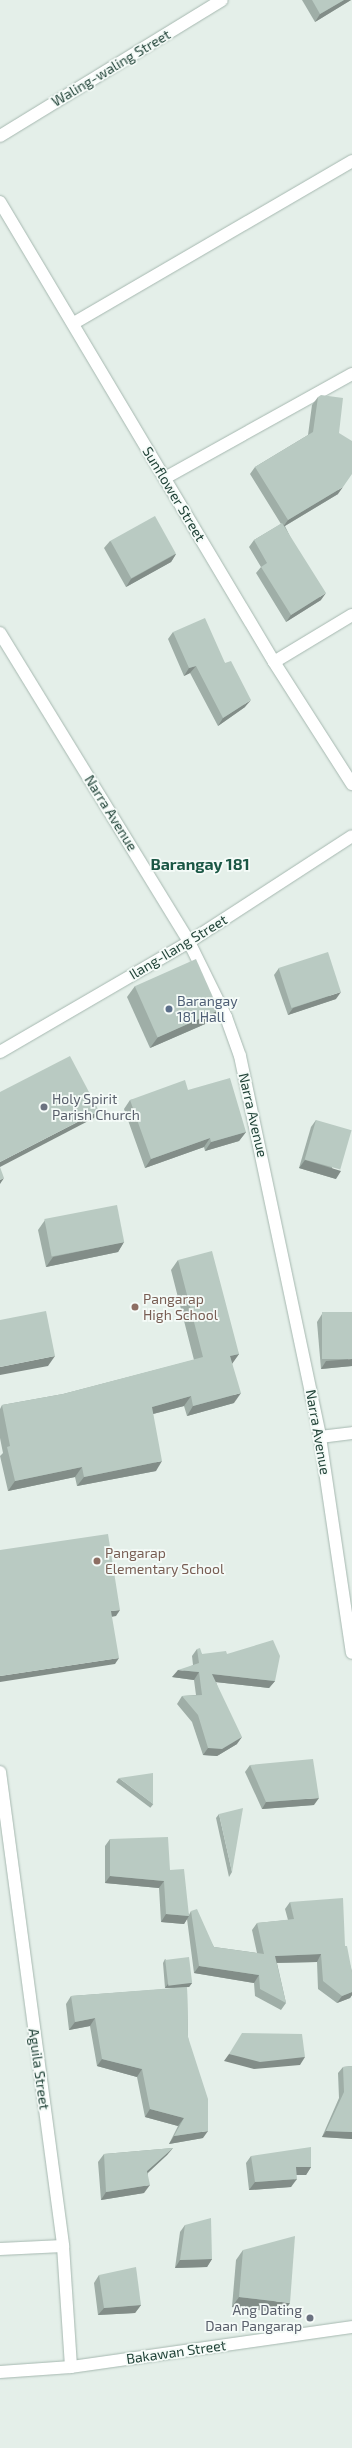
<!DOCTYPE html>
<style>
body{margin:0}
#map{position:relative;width:352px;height:2448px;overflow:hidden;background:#e4efe9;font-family:"Exo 2",sans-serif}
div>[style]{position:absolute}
.roads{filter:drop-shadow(0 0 1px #a6b8b0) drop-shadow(0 0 1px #a6b8b0)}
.street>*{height:12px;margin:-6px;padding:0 6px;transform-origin:6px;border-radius:6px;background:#fff}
.wall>*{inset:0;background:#9faea7;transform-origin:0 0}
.shaded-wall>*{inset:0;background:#828d88}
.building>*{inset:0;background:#b9cac2;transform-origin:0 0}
.dots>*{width:11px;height:11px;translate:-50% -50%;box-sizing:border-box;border:2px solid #f5fbf8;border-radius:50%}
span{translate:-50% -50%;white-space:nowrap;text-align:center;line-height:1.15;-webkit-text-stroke:3.5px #f5fbf8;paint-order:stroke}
.street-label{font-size:14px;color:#214338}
.service-label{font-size:14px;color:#4e5e75}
.left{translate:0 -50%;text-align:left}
.worship-label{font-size:14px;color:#5b616d}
.right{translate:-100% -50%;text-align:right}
.education-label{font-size:14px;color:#785e54}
.quarter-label{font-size:16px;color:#1b5745;font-weight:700}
</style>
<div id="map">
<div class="roads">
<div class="street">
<i style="left:0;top:136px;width:260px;rotate:-31.5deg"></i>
<i style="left:0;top:202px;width:535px;rotate:59.22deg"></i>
<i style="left:274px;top:662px;width:145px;rotate:57.4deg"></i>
<i style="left:74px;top:323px;width:322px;rotate:-30.2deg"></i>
<i style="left:165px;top:478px;width:214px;rotate:-29.1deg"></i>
<i style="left:0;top:633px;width:362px;rotate:58.5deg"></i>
<i style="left:189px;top:942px;width:84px;rotate:63.7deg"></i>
<i style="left:226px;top:1017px;width:41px;rotate:70.3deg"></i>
<i style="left:240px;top:1056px;width:389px;rotate:78.1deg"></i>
<i style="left:320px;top:1437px;width:218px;rotate:81.6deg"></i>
<i style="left:274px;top:662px;width:91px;rotate:-31.1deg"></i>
<i style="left:0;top:1052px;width:219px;rotate:-30.2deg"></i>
<i style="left:189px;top:942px;width:194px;rotate:-33deg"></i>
<i style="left:320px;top:1437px;width:32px;rotate:-7deg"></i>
<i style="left:0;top:1772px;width:478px;rotate:82.4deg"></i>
<i style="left:63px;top:2246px;width:121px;rotate:86.2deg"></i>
<i style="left:0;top:2249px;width:63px;rotate:-2.7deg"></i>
<i style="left:0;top:2372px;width:71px;rotate:-4deg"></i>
<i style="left:71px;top:2367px;width:284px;rotate:-8.1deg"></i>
</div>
</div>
<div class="wall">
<i style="clip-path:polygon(302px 0,351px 0,315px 22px)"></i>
<i style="clip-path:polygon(318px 397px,339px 433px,338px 494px,285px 526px,321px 600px,286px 622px,256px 573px,261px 567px,249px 547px,254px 540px,281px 524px,250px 474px,255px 467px,308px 435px,312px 405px)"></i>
<i style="clip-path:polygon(110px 541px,176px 554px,171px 562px,126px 587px,104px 548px)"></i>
<i style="clip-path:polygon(173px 632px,225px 663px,245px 707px,218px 726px,190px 673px,184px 676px,168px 639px)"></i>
<i style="clip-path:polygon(279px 968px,336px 999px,288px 1015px,274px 975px)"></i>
<i style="clip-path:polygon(135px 986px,219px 1010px,212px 1021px,150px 1048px,127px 997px)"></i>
<i style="clip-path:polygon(188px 1090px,246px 1132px,239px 1141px,205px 1151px,204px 1147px,145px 1168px,124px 1109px,130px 1100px)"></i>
<i style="clip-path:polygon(316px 1120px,336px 1179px,299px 1168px,311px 1127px)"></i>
<i style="clip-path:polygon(45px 1220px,124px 1242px,118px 1252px,46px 1267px,38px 1230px)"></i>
<i style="clip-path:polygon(178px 1260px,239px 1354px,232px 1363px,234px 1403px,187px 1416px,184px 1406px,153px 1414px,156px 1471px,77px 1486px,75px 1477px,8px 1491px,0 1456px,3px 1453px,0 1438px,0 1409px,2px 1405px,63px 1394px,194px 1360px,171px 1270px)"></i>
<i style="clip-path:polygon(322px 1314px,352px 1366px,321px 1369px,317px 1322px)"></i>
<i style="clip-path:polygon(197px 1649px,202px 1654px,227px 1654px,275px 1681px,269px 1688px,216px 1682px,237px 1744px,217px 1756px,203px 1755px,192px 1722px,177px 1704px,182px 1696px,196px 1695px,194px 1680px,172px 1677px,193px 1665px,192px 1656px)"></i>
<i style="clip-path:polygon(250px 1765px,314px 1805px,262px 1809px,245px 1772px)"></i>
<i style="left:119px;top:1778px;width:43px;height:5px;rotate:37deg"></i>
<i style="clip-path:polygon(219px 1814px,232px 1872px,229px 1877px,216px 1818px)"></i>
<i style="clip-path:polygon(110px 1839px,170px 1870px,189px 1915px,191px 1911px,214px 1947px,257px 1953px,252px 1930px,257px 1923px,288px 1920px,285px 1909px,290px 1902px,345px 1946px,352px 1972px,352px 1995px,350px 1998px,337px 2003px,318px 1989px,317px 1962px,277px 1963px,286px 2003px,281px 2010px,255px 1996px,254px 1983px,194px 1973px,187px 1919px,184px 1924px,161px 1922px,159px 1888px,105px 1883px,105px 1846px)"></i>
<i style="clip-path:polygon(165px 1959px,192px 1983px,189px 1987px,187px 1987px,188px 2037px,203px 2138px,169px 2144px,178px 2126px,145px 2117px,137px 2077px,97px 2066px,90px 2026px,69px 2030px,66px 2004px,71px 1996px,181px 1988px,165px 1988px,163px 1963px)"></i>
<i style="clip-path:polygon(352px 2066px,352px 2139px,322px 2137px,339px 2098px,338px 2073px,343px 2067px)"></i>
<i style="clip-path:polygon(173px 2148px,167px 2155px,148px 2173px,144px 2193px,101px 2200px,98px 2162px,104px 2154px)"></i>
<i style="clip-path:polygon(251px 2156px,311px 2167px,306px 2175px,296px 2175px,291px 2187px,249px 2190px,246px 2163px)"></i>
<i style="clip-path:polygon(185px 2225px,212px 2259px,207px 2267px,175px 2268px,180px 2232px)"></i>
<i style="clip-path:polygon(243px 2250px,283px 2313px,232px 2307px,236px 2260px)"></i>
<i style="clip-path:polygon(99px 2275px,141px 2305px,135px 2313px,98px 2315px,94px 2283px)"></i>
</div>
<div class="shaded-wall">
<i style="clip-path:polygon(344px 0,351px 0,315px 22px,320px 14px)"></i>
<i style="clip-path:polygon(343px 487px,338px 494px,283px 527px,288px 520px)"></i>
<i style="clip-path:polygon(176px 554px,171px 562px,126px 587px,131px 579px)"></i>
<i style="clip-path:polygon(326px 593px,321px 600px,286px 622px,291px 615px)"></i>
<i style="clip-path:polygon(196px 666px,190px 673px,184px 676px,189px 668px)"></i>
<i style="clip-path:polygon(251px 700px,245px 707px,218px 726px,223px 718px)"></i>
<i style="clip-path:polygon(341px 992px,336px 999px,288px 1015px,293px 1008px)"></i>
<i style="clip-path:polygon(219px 1010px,212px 1021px,150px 1048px,158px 1037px)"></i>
<i style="clip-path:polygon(99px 1111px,94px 1118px,0 1167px,0 1162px)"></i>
<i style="clip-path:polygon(246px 1132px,239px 1141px,205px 1151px,211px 1142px)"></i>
<i style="clip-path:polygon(210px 1138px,204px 1147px,145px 1168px,151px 1159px)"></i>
<i style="clip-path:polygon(305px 1160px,341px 1171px,336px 1179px,299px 1168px)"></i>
<i style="clip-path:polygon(4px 1178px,0 1184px,0 1180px)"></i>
<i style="clip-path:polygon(124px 1242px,118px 1252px,46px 1267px,53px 1257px)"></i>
<i style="clip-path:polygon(239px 1354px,232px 1364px,230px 1356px)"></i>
<i style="clip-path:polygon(55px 1356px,48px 1366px,0 1375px,0 1367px)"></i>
<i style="clip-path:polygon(352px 1359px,352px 1366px,321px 1369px,326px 1361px)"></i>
<i style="clip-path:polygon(241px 1393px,234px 1403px,187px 1416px,193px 1406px)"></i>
<i style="clip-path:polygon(191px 1396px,184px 1406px,145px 1416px,152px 1407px)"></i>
<i style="clip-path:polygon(162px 1461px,156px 1471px,77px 1486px,84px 1477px)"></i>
<i style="clip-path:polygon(82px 1467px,75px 1477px,8px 1491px,15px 1481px)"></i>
<i style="clip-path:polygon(120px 1610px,116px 1616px,106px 1618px,111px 1611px)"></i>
<i style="clip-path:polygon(119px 1658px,115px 1664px,0 1682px,0 1676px)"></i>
<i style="clip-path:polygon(178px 1670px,199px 1672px,194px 1680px,172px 1677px)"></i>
<i style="clip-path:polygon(212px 1674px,275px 1681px,269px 1688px,206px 1681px)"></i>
<i style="clip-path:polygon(242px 1737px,237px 1744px,217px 1756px,203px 1755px,208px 1748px)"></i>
<i style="clip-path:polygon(319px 1798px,314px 1805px,262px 1809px,266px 1802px)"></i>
<i style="clip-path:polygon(110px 1876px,164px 1881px,159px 1888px,105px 1883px)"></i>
<i style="clip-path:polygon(166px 1914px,189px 1916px,184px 1924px,161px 1922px)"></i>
<i style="clip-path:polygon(321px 1954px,317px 1962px,270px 1963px,275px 1956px)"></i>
<i style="clip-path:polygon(199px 1966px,259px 1975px,254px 1983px,194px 1973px)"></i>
<i style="clip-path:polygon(192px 1983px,189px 1987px,165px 1988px,168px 1984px)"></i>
<i style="clip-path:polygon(352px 1992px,352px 1995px,350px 1998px,337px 2003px,342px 1996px)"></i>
<i style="clip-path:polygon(95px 2018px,90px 2026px,69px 2030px,75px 2022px)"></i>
<i style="clip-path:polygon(229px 2054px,305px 2057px,300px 2065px,254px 2069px,224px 2061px)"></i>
<i style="clip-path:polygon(102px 2059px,142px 2069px,137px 2077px,97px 2066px)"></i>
<i style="clip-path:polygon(150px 2109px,184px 2118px,178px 2126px,145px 2117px)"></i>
<i style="clip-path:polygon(208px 2131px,203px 2138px,169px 2144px,174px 2136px)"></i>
<i style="clip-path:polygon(326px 2131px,352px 2132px,352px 2139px,322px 2137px)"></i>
<i style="clip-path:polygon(173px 2148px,167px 2155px,142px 2178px,147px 2171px)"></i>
<i style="clip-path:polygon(296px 2167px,311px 2167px,306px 2175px,290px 2175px)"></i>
<i style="clip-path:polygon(297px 2179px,291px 2187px,249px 2190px,255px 2182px)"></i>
<i style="clip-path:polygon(150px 2185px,144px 2193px,101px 2200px,106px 2192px)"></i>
<i style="clip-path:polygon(212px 2259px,207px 2267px,175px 2268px,180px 2260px)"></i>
<i style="clip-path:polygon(239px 2297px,290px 2303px,283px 2313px,232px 2307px)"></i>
<i style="clip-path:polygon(141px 2305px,135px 2313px,98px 2315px,104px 2308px)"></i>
</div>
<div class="building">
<i style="clip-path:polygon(312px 0,344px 0,320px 14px)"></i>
<i style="clip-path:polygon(321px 395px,343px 398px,339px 433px,352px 441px,352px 474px,343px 487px,288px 520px,255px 467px,313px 432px,318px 397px)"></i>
<i style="left:155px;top:516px;width:43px;height:51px;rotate:61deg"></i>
<i style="clip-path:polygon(282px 523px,326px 593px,291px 615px,261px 567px,267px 563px,254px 540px)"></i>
<i style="clip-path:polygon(205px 618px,225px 663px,231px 661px,251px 700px,223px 718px,196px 666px,189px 668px,173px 632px)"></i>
<i style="left:328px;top:952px;width:42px;height:52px;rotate:72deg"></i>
<i style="left:196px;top:959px;width:56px;height:67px;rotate:66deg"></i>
<i style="clip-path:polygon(70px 1056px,99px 1111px,0 1162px,0 1092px)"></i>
<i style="clip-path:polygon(230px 1078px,246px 1132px,211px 1142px,210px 1138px,151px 1159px,130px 1100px,185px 1080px,188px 1090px)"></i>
<i style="left:316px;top:1120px;width:37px;height:41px;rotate:16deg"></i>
<i style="clip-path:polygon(0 1167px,4px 1178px,0 1180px)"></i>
<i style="left:117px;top:1205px;width:38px;height:74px;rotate:79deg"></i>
<i style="clip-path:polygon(212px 1251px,239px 1354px,230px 1356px,241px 1393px,193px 1406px,191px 1396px,152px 1407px,162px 1461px,84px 1477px,82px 1467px,15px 1481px,7px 1447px,10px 1446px,2px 1405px,63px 1394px,203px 1357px,178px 1260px)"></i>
<i style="clip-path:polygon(46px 1311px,55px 1356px,0 1367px,0 1320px)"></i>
<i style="left:352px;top:1312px;width:47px;height:30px;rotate:90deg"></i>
<i style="clip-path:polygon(108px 1534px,120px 1610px,111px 1611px,119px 1658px,0 1676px,0 1550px)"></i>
<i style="clip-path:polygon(273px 1640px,280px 1656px,275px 1681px,212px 1674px,242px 1737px,222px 1749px,208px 1748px,198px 1715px,182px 1696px,202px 1695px,199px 1672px,178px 1670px,199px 1663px,197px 1649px,200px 1648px,202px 1654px,226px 1651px,227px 1654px)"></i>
<i style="clip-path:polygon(313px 1759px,319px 1798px,266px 1802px,250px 1765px)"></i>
<i style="clip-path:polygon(153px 1773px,153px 1804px,119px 1778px)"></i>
<i style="clip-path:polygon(243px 1808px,232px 1872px,219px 1814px)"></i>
<i style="clip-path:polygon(168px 1837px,170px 1870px,184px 1869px,189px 1916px,166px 1914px,164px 1881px,110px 1876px,110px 1839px)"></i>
<i style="clip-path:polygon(343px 1898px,345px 1946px,347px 1946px,352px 1972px,352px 1992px,342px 1996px,323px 1981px,321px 1954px,275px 1956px,286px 2003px,260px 1989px,259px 1975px,199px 1966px,191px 1911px,197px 1909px,214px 1947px,264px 1954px,257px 1923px,294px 1919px,290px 1902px)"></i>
<i style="left:189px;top:1957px;width:26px;height:24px;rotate:83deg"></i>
<i style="clip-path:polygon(187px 1987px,188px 2037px,208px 2099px,208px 2131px,174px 2136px,184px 2118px,150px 2109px,142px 2069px,102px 2059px,95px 2018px,75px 2022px,71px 1996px)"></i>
<i style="clip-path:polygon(242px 2033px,302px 2034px,305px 2057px,260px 2062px,229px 2054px)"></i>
<i style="clip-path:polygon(352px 2066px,352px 2132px,326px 2131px,344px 2092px,343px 2067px)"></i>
<i style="clip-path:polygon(311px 2147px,311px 2167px,296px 2167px,297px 2179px,255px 2182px,251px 2156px)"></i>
<i style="clip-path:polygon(173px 2148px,147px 2171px,150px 2185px,106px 2192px,104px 2154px)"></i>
<i style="clip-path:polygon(211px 2218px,212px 2259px,180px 2260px,185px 2225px)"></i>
<i style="clip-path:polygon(295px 2236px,290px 2303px,239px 2297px,243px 2250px)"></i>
<i style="clip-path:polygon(136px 2267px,141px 2305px,104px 2308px,99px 2275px)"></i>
</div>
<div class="dots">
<i style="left:169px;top:1009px;background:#5c6f8a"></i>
<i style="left:44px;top:1107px;background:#6b7280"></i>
<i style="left:135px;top:1307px;background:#8d6e63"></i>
<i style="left:97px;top:1561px;background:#8d6e63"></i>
<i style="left:310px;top:2318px;background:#6b7280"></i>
</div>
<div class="street-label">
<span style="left:111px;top:68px;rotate:-31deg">Waling-waling Street</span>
<span style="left:174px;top:494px;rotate:59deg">Sunflower Street</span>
<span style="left:111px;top:813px;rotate:58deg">Narra Avenue</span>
<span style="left:178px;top:947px;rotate:-31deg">Ilang-Ilang Street</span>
<span style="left:253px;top:1115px;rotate:77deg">Narra Avenue</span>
<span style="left:318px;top:1432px;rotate:80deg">Narra Avenue</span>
<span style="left:39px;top:2069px;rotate:82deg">Aguila Street</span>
<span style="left:176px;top:2352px;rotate:-8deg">Bakawan Street</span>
</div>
<div class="service-label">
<span class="left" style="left:177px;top:1009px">Barangay<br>181 Hall</span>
</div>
<div class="worship-label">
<span class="left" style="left:52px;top:1107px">Holy Spirit<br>Parish Church</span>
<span class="right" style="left:302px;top:2318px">Ang Dating<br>Daan Pangarap</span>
</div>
<div class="education-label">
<span class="left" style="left:143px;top:1307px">Pangarap<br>High School</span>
<span class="left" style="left:105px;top:1561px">Pangarap<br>Elementary School</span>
</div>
<div class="quarter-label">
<span style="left:200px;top:864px">Barangay 181</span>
</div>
</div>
